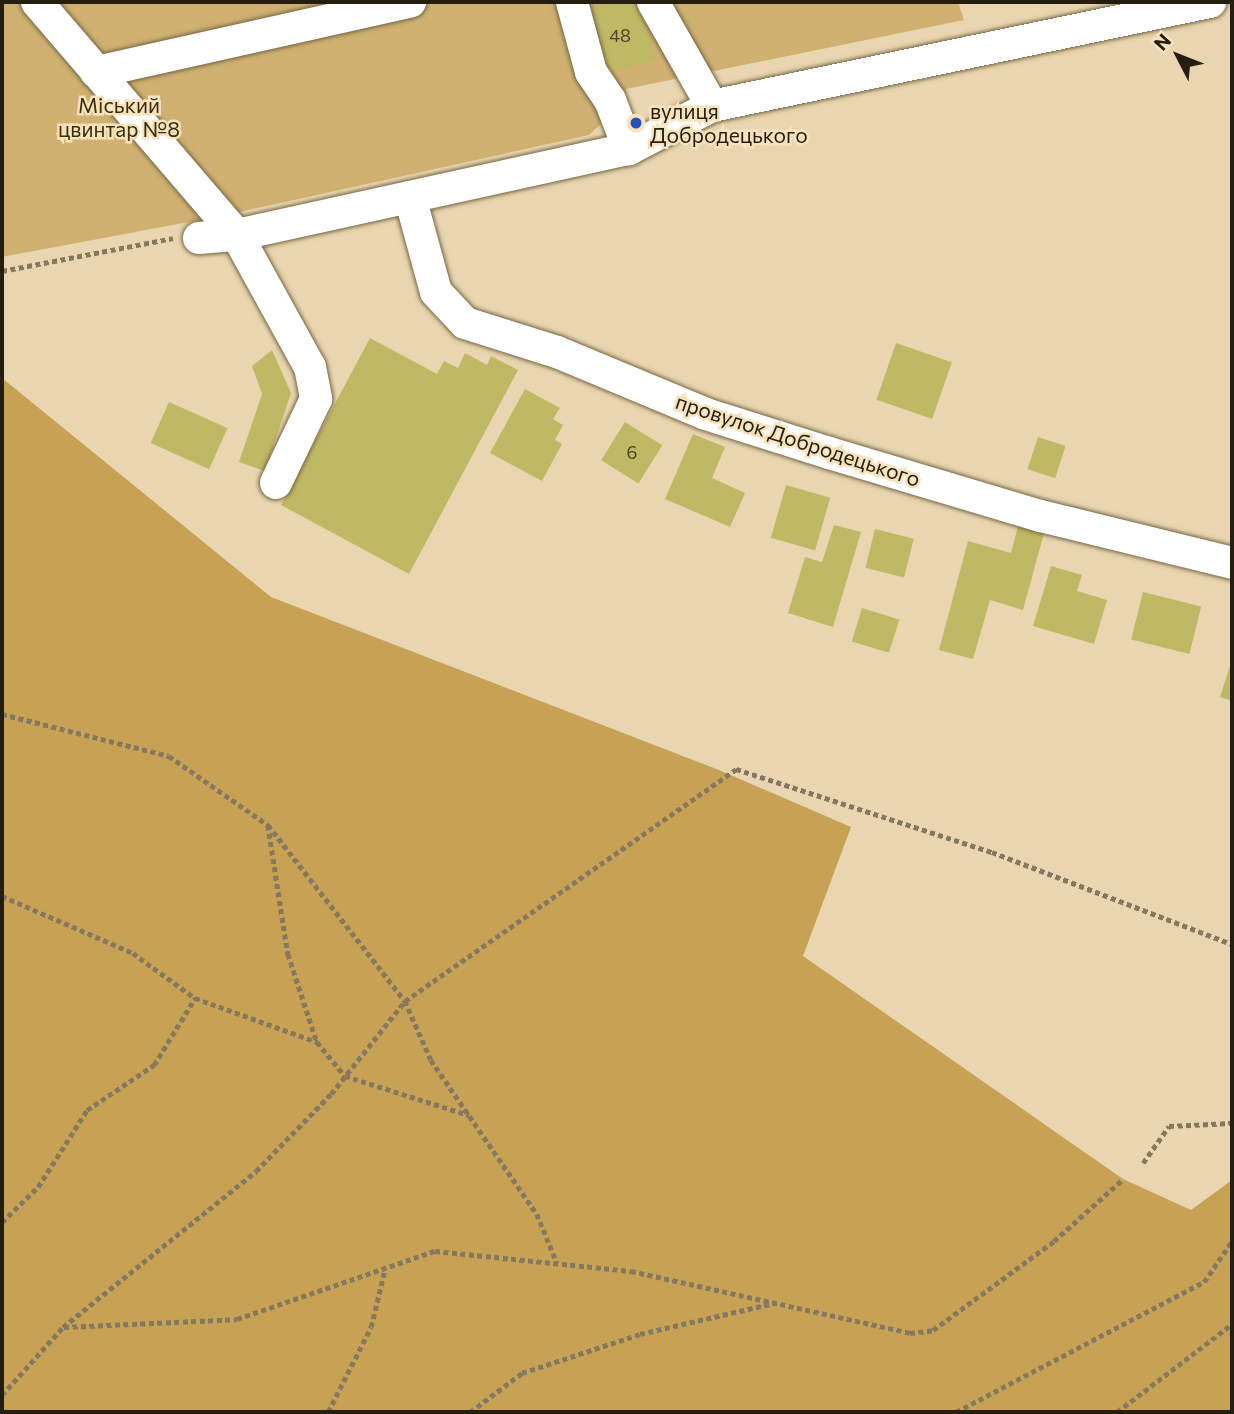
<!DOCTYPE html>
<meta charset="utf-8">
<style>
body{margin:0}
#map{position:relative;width:1234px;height:1414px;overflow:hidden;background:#e9d6b0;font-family:Commissioner,sans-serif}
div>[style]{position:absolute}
.green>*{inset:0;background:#d0b171}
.forest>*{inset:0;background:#c7a254}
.building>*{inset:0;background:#bfb965;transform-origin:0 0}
.path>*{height:4.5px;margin-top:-2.25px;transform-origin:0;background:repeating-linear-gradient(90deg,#85785e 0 5px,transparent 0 8.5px)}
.roads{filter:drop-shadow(0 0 2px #764) drop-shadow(0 0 2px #764)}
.minor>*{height:32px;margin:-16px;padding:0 16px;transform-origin:16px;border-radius:16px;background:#fff}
.dots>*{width:19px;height:19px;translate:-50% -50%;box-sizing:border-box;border:4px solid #f6e3bd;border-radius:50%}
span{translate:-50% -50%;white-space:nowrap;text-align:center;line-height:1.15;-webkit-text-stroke:5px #f6e3bd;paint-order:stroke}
.number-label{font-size:18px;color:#4c4525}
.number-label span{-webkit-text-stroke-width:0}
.park-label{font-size:21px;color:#3c2d09}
.poi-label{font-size:21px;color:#251e10}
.left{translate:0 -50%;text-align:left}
.street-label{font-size:21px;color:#251e10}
.frame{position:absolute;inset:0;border:4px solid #251e10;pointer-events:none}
.north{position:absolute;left:1143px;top:21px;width:70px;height:70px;-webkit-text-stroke:5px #f6e3bd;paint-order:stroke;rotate:312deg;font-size:19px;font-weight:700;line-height:28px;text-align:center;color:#251e10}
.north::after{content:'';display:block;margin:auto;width:24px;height:32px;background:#251e10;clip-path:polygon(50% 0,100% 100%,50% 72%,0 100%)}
</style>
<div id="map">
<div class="green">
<i style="clip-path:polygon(2px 2px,958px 2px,964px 20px,626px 89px,626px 94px,599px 104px,602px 123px,589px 135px,221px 216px,2px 257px)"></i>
</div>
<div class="forest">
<i style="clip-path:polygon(2px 378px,271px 597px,719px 770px,851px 827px,803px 956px,1123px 1179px,1191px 1210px,1232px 1180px,1232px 1412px,2px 1412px)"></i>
</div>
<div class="building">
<i style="clip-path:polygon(626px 2px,639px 2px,656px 60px,601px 74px,583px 10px)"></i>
<i style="clip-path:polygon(370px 338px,437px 374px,444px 361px,458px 368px,465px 353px,487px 365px,491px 356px,518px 370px,409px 574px,281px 505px)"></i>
<i style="left:896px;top:343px;width:59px;height:60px;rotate:19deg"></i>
<i style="clip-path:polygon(272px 350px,291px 393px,265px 471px,239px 462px,262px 394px,252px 366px)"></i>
<i style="clip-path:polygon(525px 389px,560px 408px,553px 419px,563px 425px,555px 440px,562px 444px,542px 481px,490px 453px)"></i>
<i style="left:169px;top:402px;width:64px;height:45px;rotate:24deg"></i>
<i style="left:625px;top:422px;width:44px;height:45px;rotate:32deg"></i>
<i style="clip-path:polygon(693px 434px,725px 447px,712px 478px,745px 493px,730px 527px,665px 499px)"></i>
<i style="left:1038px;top:437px;width:29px;height:34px;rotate:18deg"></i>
<i style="left:786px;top:485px;width:46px;height:55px;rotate:16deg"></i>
<i style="clip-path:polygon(834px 525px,861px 532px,833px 627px,788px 613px,805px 557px,822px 562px)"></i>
<i style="clip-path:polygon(1018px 526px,1044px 533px,1023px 610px,990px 600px,973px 659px,939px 650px,968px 541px,1011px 553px)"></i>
<i style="left:875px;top:529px;width:40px;height:40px;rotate:14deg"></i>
<i style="clip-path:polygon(1051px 566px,1082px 575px,1077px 591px,1107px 600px,1094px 644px,1033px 626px)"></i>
<i style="left:1143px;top:592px;width:60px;height:49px;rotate:14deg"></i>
<i style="left:862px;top:608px;width:39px;height:35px;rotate:17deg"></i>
<i style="clip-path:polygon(1232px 660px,1232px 701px,1220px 697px)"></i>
</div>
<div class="path">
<i style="left:2px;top:271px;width:174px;rotate:-10.9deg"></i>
<i style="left:2px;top:714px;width:172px;rotate:14.1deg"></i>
<i style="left:169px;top:756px;width:121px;rotate:34.9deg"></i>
<i style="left:268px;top:825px;width:131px;rotate:81.2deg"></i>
<i style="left:288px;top:954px;width:93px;rotate:71.8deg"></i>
<i style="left:317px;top:1042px;width:44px;rotate:50.5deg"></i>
<i style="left:345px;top:1076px;width:130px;rotate:17.5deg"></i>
<i style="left:268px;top:825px;width:223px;rotate:52.1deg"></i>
<i style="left:405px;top:1001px;width:64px;rotate:66.2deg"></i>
<i style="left:431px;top:1060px;width:187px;rotate:55.5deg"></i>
<i style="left:537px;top:1214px;width:53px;rotate:67.8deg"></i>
<i style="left:2px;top:896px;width:143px;rotate:23.5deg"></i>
<i style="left:133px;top:953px;width:77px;rotate:36deg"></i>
<i style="left:195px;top:998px;width:130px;rotate:19.8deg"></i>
<i style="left:1143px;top:1163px;width:45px;rotate:-54.9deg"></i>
<i style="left:1169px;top:1126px;width:63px;rotate:-2.7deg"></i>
<i style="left:2px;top:1222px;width:50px;rotate:-44.2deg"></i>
<i style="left:38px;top:1187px;width:91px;rotate:-57.5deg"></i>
<i style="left:87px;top:1110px;width:81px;rotate:-33.9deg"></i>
<i style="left:154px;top:1065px;width:79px;rotate:-58.5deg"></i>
<i style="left:64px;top:1327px;width:173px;rotate:-2.6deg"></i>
<i style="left:237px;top:1319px;width:209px;rotate:-19deg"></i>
<i style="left:435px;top:1251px;width:197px;rotate:5.8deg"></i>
<i style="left:631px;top:1271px;width:286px;rotate:12.5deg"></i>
<i style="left:910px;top:1333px;width:23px;rotate:-7deg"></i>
<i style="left:933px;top:1330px;width:150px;rotate:-36.3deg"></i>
<i style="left:1054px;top:1241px;width:93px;rotate:-41.9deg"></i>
<i style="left:2px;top:1395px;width:91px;rotate:-48.1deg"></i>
<i style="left:63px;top:1327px;width:248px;rotate:-38.9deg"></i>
<i style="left:256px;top:1171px;width:107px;rotate:-45.8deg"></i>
<i style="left:331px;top:1094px;width:119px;rotate:-51.5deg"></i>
<i style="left:405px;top:1001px;width:404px;rotate:-35deg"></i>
<i style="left:736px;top:769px;width:269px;rotate:18deg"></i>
<i style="left:992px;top:852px;width:257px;rotate:21deg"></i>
<i style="left:328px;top:1412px;width:95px;rotate:-63.2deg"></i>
<i style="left:371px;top:1327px;width:56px;rotate:-76.5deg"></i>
<i style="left:470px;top:1412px;width:65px;rotate:-36.9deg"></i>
<i style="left:522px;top:1373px;width:124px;rotate:-18.3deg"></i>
<i style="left:640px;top:1334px;width:138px;rotate:-13deg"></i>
<i style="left:956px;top:1412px;width:280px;rotate:-27.7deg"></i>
<i style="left:1204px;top:1282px;width:50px;rotate:-55.7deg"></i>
<i style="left:1117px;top:1412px;width:145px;rotate:-37.4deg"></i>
</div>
<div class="roads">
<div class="minor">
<i style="left:37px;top:2px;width:307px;rotate:49.4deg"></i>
<i style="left:237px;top:235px;width:151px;rotate:61.1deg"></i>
<i style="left:310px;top:367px;width:33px;rotate:79deg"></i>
<i style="left:316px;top:399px;width:93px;rotate:115.5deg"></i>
<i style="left:572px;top:2px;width:73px;rotate:74.8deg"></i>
<i style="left:591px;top:72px;width:34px;rotate:56deg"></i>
<i style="left:610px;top:100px;width:53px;rotate:68.8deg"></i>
<i style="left:653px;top:2px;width:120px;rotate:60.4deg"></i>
<i style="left:96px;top:72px;width:322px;rotate:-12.6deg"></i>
<i style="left:410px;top:197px;width:98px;rotate:74.7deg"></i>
<i style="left:436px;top:292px;width:42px;rotate:46.9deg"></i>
<i style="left:465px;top:323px;width:96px;rotate:17.5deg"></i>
<i style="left:557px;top:352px;width:161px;rotate:22.6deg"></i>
<i style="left:706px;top:414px;width:129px;rotate:17.6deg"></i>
<i style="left:829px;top:453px;width:221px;rotate:16.6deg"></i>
<i style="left:1041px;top:516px;width:197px;rotate:13.8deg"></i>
<i style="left:199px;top:238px;width:38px;rotate:-5deg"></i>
<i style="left:237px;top:235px;width:401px;rotate:-12.4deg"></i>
<i style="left:629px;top:149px;width:93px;rotate:-27.4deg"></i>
<i style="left:712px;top:106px;width:509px;rotate:-11.8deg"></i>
</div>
</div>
<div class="dots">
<i style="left:636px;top:123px;background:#2650be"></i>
</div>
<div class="number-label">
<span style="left:620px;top:35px">48</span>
<span style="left:632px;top:452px">6</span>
</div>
<div class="park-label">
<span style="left:119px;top:117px">Міський<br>цвинтар №8</span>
</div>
<div class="poi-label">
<span class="left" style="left:650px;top:123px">вулиця<br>Добродецького</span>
</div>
<div class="street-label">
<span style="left:798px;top:440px;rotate:18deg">провулок Добродецького</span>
</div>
<div class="frame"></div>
<div class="north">N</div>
</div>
